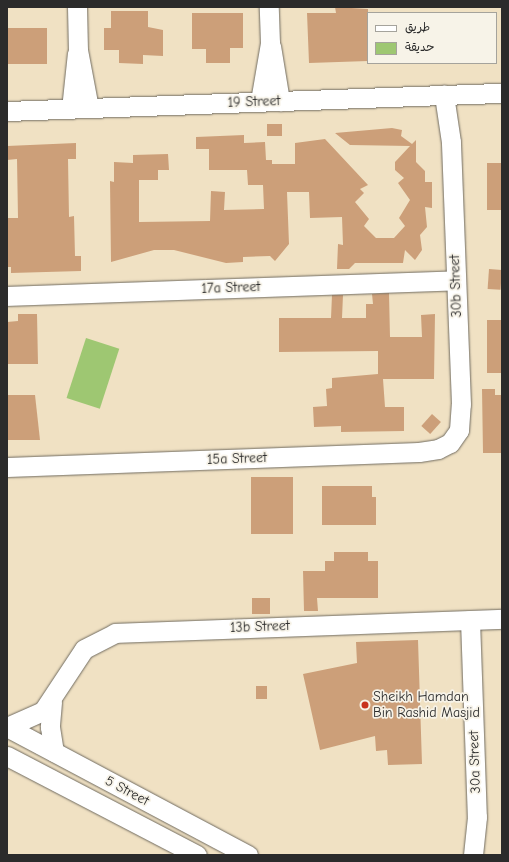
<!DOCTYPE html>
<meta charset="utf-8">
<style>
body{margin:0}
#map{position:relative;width:509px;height:862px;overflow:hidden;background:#f0e1c3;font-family:"Comic Neue","Playpen Sans Arabic",sans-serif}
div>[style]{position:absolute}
.green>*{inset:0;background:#9ec772;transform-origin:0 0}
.building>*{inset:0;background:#cc9f79;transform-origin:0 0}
.roads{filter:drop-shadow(0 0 1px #706b60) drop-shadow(0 0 1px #706b60)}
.minor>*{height:19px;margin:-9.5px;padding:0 9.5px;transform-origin:9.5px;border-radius:9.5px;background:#fff}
.dots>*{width:11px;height:11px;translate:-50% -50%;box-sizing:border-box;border:2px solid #f7f3e8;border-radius:50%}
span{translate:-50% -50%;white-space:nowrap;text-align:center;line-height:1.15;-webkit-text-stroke:3.5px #f7f3e8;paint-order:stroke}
.street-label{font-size:14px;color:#2b2b2b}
.poi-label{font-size:14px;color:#2b2b2b}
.left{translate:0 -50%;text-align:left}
.frame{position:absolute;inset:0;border:8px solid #2b2b2b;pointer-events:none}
.legend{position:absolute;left:367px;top:12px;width:130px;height:52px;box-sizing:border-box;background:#f7f3e8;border:1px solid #a5a39c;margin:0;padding:5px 7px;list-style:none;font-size:12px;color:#2b2b2b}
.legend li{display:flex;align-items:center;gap:8px;height:20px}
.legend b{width:20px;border:1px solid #a5a39c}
</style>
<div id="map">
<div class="green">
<i style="left:86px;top:338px;width:35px;height:63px;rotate:18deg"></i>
</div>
<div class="building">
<i style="clip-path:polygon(335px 7px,368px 9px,368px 61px,309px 63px,307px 13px,336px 13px)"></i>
<i style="clip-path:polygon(111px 11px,148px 11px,148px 27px,163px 30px,163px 56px,143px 55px,143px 64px,119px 63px,119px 50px,104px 50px,104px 28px,111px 28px)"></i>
<i style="clip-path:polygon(192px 13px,243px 13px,243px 48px,230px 48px,230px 63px,206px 63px,206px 49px,192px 49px)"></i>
<i style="left:7px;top:28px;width:40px;height:36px"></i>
<i style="left:282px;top:124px;width:12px;height:15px;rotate:90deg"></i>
<i style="clip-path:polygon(392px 128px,402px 130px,401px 136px,412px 144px,416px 140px,416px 162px,425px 171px,425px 182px,432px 182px,432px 208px,425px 207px,427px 227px,420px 235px,422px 250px,415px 260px,405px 250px,403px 263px,355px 263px,349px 269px,337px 269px,338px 244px,343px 245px,342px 217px,310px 218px,309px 192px,287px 192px,289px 244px,275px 261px,270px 256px,243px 257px,243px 262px,226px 263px,174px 250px,154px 250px,111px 262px,110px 181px,114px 182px,114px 162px,133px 163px,133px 155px,168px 154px,169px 170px,158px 170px,158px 180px,139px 180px,139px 222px,210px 221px,211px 191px,225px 192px,224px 210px,264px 209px,263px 185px,248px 185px,247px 170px,209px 170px,209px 149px,196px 149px,196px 137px,244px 135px,244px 143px,265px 142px,266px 160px,272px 160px,272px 164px,295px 164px,295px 143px,325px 139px,368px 185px,360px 189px,364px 193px,355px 202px,369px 219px,364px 226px,376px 238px,394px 238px,405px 226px,399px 218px,410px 200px,398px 183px,404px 178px,395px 170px,395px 162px,410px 146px,350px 145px,335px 133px)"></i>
<i style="clip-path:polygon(76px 143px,76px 159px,68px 159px,69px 217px,74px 216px,75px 256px,81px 256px,81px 271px,11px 273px,11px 267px,7px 267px,7px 218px,18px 218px,17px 159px,7px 160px,7px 146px)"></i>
<i style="left:487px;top:163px;width:15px;height:47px"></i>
<i style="left:489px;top:269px;width:13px;height:20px;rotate:4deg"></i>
<i style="clip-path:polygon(389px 293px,390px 337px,422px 337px,421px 315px,435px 314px,434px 379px,383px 379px,385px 407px,404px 407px,404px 431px,341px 432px,341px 426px,314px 427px,313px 407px,327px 406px,326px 389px,332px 388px,332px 378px,378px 374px,378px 351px,279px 352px,279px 318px,331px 318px,332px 295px,343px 295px,342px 318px,366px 318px,366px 304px,373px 304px,372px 294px)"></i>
<i style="clip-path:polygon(18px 314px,37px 314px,38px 364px,7px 364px,7px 322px,18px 321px)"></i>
<i style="left:487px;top:320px;width:15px;height:53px"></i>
<i style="clip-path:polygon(482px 389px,495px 389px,495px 395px,502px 395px,502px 453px,483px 453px)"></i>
<i style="clip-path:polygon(7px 395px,35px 395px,40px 440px,7px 440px)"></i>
<i style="left:432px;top:414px;width:12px;height:16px;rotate:42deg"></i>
<i style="left:251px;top:477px;width:42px;height:57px"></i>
<i style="clip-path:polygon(322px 486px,372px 486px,372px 497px,376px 497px,376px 525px,322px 525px)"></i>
<i style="clip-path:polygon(334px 552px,368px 552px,368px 561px,378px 561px,378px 598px,317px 598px,318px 611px,304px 611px,303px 571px,325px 571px,325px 561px,334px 561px)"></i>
<i style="left:252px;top:598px;width:18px;height:16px"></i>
<i style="clip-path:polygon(418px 640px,422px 764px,388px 765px,387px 750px,376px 751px,375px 736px,320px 750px,303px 674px,357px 663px,356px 642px)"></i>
<i style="left:256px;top:686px;width:11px;height:13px"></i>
</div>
<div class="roads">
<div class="minor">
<i style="left:77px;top:7px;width:43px;rotate:88.7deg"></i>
<i style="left:78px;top:50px;width:59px;rotate:79.3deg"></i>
<i style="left:271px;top:46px;width:56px;rotate:80.7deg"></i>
<i style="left:260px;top:101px;width:59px;rotate:-80.2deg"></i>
<i style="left:270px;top:43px;width:36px;rotate:-92deg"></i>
<i style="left:71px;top:109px;width:56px;rotate:-83.9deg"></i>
<i style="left:7px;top:111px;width:495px;rotate:-2.1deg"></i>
<i style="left:7px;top:296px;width:449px;rotate:-2deg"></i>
<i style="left:7px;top:467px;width:412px;rotate:-2.1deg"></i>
<i style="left:419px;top:452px;width:19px;rotate:-9deg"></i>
<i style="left:438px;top:449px;width:13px;rotate:-27deg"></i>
<i style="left:450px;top:443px;width:16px;rotate:-55deg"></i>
<i style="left:459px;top:430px;width:26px;rotate:-86deg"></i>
<i style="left:461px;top:404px;width:262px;rotate:-92.2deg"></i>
<i style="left:451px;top:142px;width:48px;rotate:-98.5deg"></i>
<i style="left:470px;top:620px;width:197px;rotate:88deg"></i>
<i style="left:477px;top:817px;width:38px;rotate:96deg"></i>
<i style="left:52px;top:702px;width:25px;rotate:95deg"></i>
<i style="left:50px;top:727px;width:25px;rotate:81deg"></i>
<i style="left:7px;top:727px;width:39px;rotate:-24deg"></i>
<i style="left:43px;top:711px;width:74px;rotate:-56.5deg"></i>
<i style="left:84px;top:649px;width:35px;rotate:-27deg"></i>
<i style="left:115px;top:633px;width:387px;rotate:-2.1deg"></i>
<i style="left:7px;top:727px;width:273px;rotate:28deg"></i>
<i style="left:7px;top:756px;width:214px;rotate:27.5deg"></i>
</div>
</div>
<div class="dots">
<i style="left:365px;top:705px;background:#c8321e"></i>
</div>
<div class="street-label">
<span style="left:254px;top:102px;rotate:-2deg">19 Street</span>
<span style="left:456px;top:286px;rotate:-92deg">30b Street</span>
<span style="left:231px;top:288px;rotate:-2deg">17a Street</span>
<span style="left:237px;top:459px;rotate:-2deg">15a Street</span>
<span style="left:260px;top:627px;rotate:-2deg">13b Street</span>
<span style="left:475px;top:762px;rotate:-92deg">30a Street</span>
<span style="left:127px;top:791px;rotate:28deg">5 Street</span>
</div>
<div class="poi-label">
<span class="left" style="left:373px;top:705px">Sheikh Hamdan<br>Bin Rashid Masjid</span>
</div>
<div class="frame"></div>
<ul class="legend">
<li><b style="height:5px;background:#fff"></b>طريق</li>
<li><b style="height:11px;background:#9ec772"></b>حديقة</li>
</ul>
</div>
